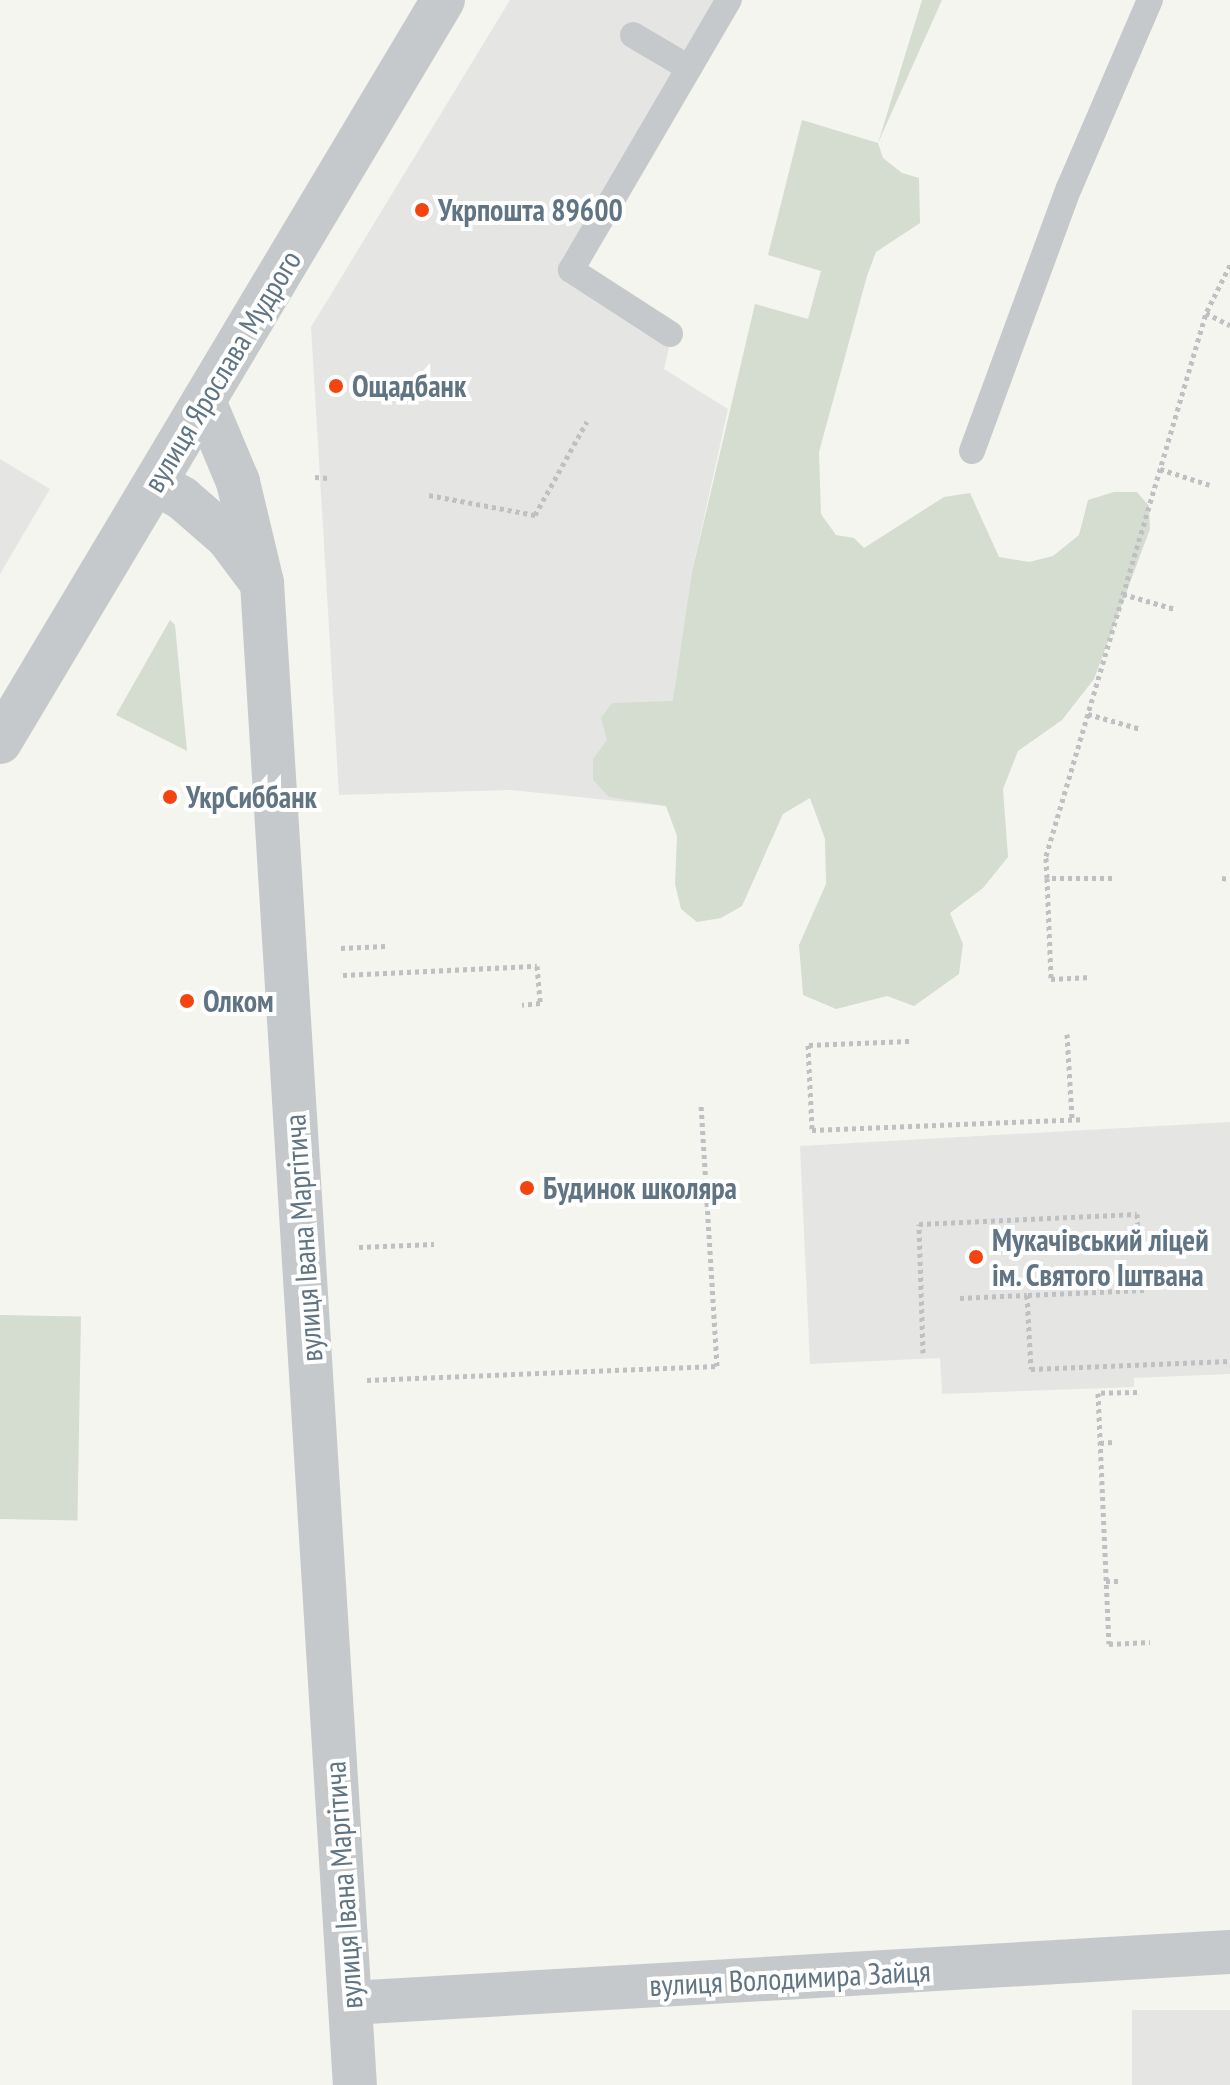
<!DOCTYPE html>
<meta charset="utf-8">
<style>
body{margin:0}
#map{position:relative;width:1230px;height:2085px;overflow:hidden;background:#f5f5ef;font-family:"PT Sans Narrow",sans-serif}
div>[style]{position:absolute}
.built>*{inset:0;background:#e5e6e3;transform-origin:0 0}
.green>*{inset:0;background:#d5dcd0;transform-origin:0 0}
.path>*{height:5px;margin-top:-2.5px;transform-origin:0;background:repeating-linear-gradient(90deg,#bec0c2 0 4px,transparent 0 8px)}
.service>*{height:26px;margin:-13px;padding:0 13px;transform-origin:13px;border-radius:13px;background:#c6c9cc}
.minor>*{height:44px;margin:-22px;padding:0 22px;transform-origin:22px;border-radius:22px;background:#c6c9cc}
.tertiary>*{height:44px;margin:-22px;padding:0 22px;transform-origin:22px;border-radius:22px;background:#c6c9cc}
.dots>*{width:22px;height:22px;translate:-50% -50%;box-sizing:border-box;border:4px solid #fff;border-radius:50%}
span{translate:-50% -50%;white-space:nowrap;text-align:center;line-height:1.15;-webkit-text-stroke:8px #fff;paint-order:stroke}
.poi-label{font-size:30px;color:#607484;font-weight:700}
.left{translate:0 -50%;text-align:left}
.street-label{font-size:30px;color:#607484}
</style>
<div id="map">
<div class="built">
<i style="clip-path:polygon(510px 0,722px 0,560px 271px,670px 343px,664px 369px,728px 409px,692px 572px,665px 806px,511px 790px,339px 795px,311px 327px)"></i>
<i style="clip-path:polygon(0 459px,50px 489px,0 574px)"></i>
<i style="clip-path:polygon(1230px 1122px,1230px 1374px,1134px 1378px,1134px 1387px,942px 1394px,940px 1358px,810px 1364px,800px 1146px)"></i>
<i style="left:1230px;top:2010px;width:75px;height:98px;rotate:90deg"></i>
</div>
<div class="green">
<i style="clip-path:polygon(922px 0,942px 0,878px 143px,883px 158px,902px 173px,919px 178px,920px 223px,876px 252px,867px 276px,819px 452px,821px 514px,836px 535px,854px 538px,864px 548px,944px 497px,970px 493px,999px 557px,1029px 562px,1053px 556px,1079px 535px,1088px 500px,1114px 492px,1137px 492px,1149px 506px,1150px 529px,1094px 679px,1062px 720px,1018px 751px,1003px 789px,1008px 857px,983px 888px,950px 913px,963px 944px,959px 974px,914px 1006px,887px 996px,836px 1009px,803px 995px,799px 945px,826px 884px,825px 839px,810px 798px,783px 814px,742px 906px,721px 918px,697px 922px,681px 909px,675px 884px,677px 836px,666px 806px,609px 797px,593px 780px,593px 759px,607px 740px,601px 718px,612px 703px,673px 701px,692px 572px,755px 304px,808px 319px,821px 271px,768px 255px,802px 120px,878px 143px)"></i>
<i style="clip-path:polygon(170px 620px,175px 625px,187px 751px,116px 715px)"></i>
<i style="left:0;top:1315px;width:81px;height:204px;rotate:1deg"></i>
</div>
<div class="path">
<i style="left:1230px;top:265px;width:54px;rotate:116.6deg"></i>
<i style="left:1206px;top:313px;width:27px;rotate:27deg"></i>
<i style="left:1160px;top:469px;width:52px;rotate:17.7deg"></i>
<i style="left:315px;top:477px;width:13px;rotate:4deg"></i>
<i style="left:429px;top:495px;width:108px;rotate:10.7deg"></i>
<i style="left:535px;top:515px;width:107px;rotate:-61deg"></i>
<i style="left:1123px;top:594px;width:54px;rotate:16.1deg"></i>
<i style="left:1088px;top:714px;width:55px;rotate:15.8deg"></i>
<i style="left:1047px;top:878px;width:101px;rotate:87.7deg"></i>
<i style="left:1051px;top:979px;width:40px;rotate:-2.9deg"></i>
<i style="left:1112px;top:878px;width:65px;rotate:180deg"></i>
<i style="left:1047px;top:878px;width:22px;rotate:-93deg"></i>
<i style="left:1046px;top:856px;width:566px;rotate:-73.58deg"></i>
<i style="left:1222px;top:878px;width:8px;rotate:7deg"></i>
<i style="left:341px;top:948px;width:45px;rotate:-2.5deg"></i>
<i style="left:343px;top:975px;width:194px;rotate:-2.7deg"></i>
<i style="left:537px;top:966px;width:37px;rotate:85deg"></i>
<i style="left:540px;top:1003px;width:18px;rotate:174deg"></i>
<i style="left:1067px;top:1034px;width:85px;rotate:86.6deg"></i>
<i style="left:909px;top:1041px;width:101px;rotate:177.7deg"></i>
<i style="left:808px;top:1045px;width:85px;rotate:87.3deg"></i>
<i style="left:812px;top:1130px;width:270px;rotate:-2.3deg"></i>
<i style="left:359px;top:1247px;width:75px;rotate:-2.3deg"></i>
<i style="left:1144px;top:1290px;width:117px;rotate:177.6deg"></i>
<i style="left:1027px;top:1295px;width:74px;rotate:86.9deg"></i>
<i style="left:1031px;top:1369px;width:199px;rotate:-2.3deg"></i>
<i style="left:960px;top:1298px;width:67px;rotate:-2.6deg"></i>
<i style="left:923px;top:1353px;width:129px;rotate:-91.8deg"></i>
<i style="left:919px;top:1224px;width:218px;rotate:-2.6deg"></i>
<i style="left:1137px;top:1214px;width:21px;rotate:87deg"></i>
<i style="left:1138px;top:1235px;width:8px"></i>
<i style="left:367px;top:1380px;width:350px;rotate:-2.3deg"></i>
<i style="left:717px;top:1366px;width:262px;rotate:-93.5deg"></i>
<i style="left:1137px;top:1392px;width:39px;rotate:179deg"></i>
<i style="left:1098px;top:1393px;width:251px;rotate:87.5deg"></i>
<i style="left:1109px;top:1644px;width:41px;rotate:-2.8deg"></i>
<i style="left:1100px;top:1443px;width:12px;rotate:-5deg"></i>
<i style="left:1106px;top:1581px;width:15px"></i>
</div>
<div class="service">
<i style="left:633px;top:35px;width:65px;rotate:30.5deg"></i>
<i style="left:670px;top:334px;width:118px;rotate:-147.1deg"></i>
<i style="left:571px;top:270px;width:313px;rotate:-59.7deg"></i>
<i style="left:972px;top:451px;width:280px;rotate:-69.8deg"></i>
<i style="left:1069px;top:188px;width:205px;rotate:-66.7deg"></i>
</div>
<div class="minor">
<i style="left:204px;top:401px;width:88px;rotate:67.2deg"></i>
<i style="left:238px;top:482px;width:104px;rotate:76.6deg"></i>
<i style="left:262px;top:583px;width:1505px;rotate:86.46deg"></i>
<i style="left:155px;top:483px;width:31px;rotate:29deg"></i>
<i style="left:182px;top:498px;width:61px;rotate:41deg"></i>
<i style="left:228px;top:538px;width:50px;rotate:53.1deg"></i>
<i style="left:350px;top:2003px;width:881px;rotate:-3.32deg"></i>
</div>
<div class="tertiary">
<i style="left:0;top:742px;width:864px;rotate:-59.16deg"></i>
</div>
<div class="dots">
<i style="left:422px;top:210px;background:#f44410"></i>
<i style="left:336px;top:386px;background:#f44410"></i>
<i style="left:170px;top:797px;background:#f44410"></i>
<i style="left:187px;top:1001px;background:#f44410"></i>
<i style="left:527px;top:1188px;background:#f44410"></i>
<i style="left:976px;top:1257px;background:#f44410"></i>
</div>
<div class="poi-label">
<span class="left" style="left:438px;top:210px">Укрпошта 89600</span>
<span class="left" style="left:352px;top:386px">Ощадбанк</span>
<span class="left" style="left:186px;top:797px">УкрСиббанк</span>
<span class="left" style="left:203px;top:1001px">Олком</span>
<span class="left" style="left:543px;top:1188px">Будинок школяра</span>
<span class="left" style="left:992px;top:1257px">Мукачівський ліцей<br>ім. Святого Іштвана</span>
</div>
<div class="street-label">
<span style="left:222px;top:371px;rotate:-59deg">вулиця Ярослава Мудрого</span>
<span style="left:303px;top:1238px;rotate:-94deg">вулиця Івана Маргітича</span>
<span style="left:343px;top:1885px;rotate:-94deg">вулиця Івана Маргітича</span>
<span style="left:790px;top:1978px;rotate:-3deg">вулиця Володимира Зайця</span>
</div>
</div>
